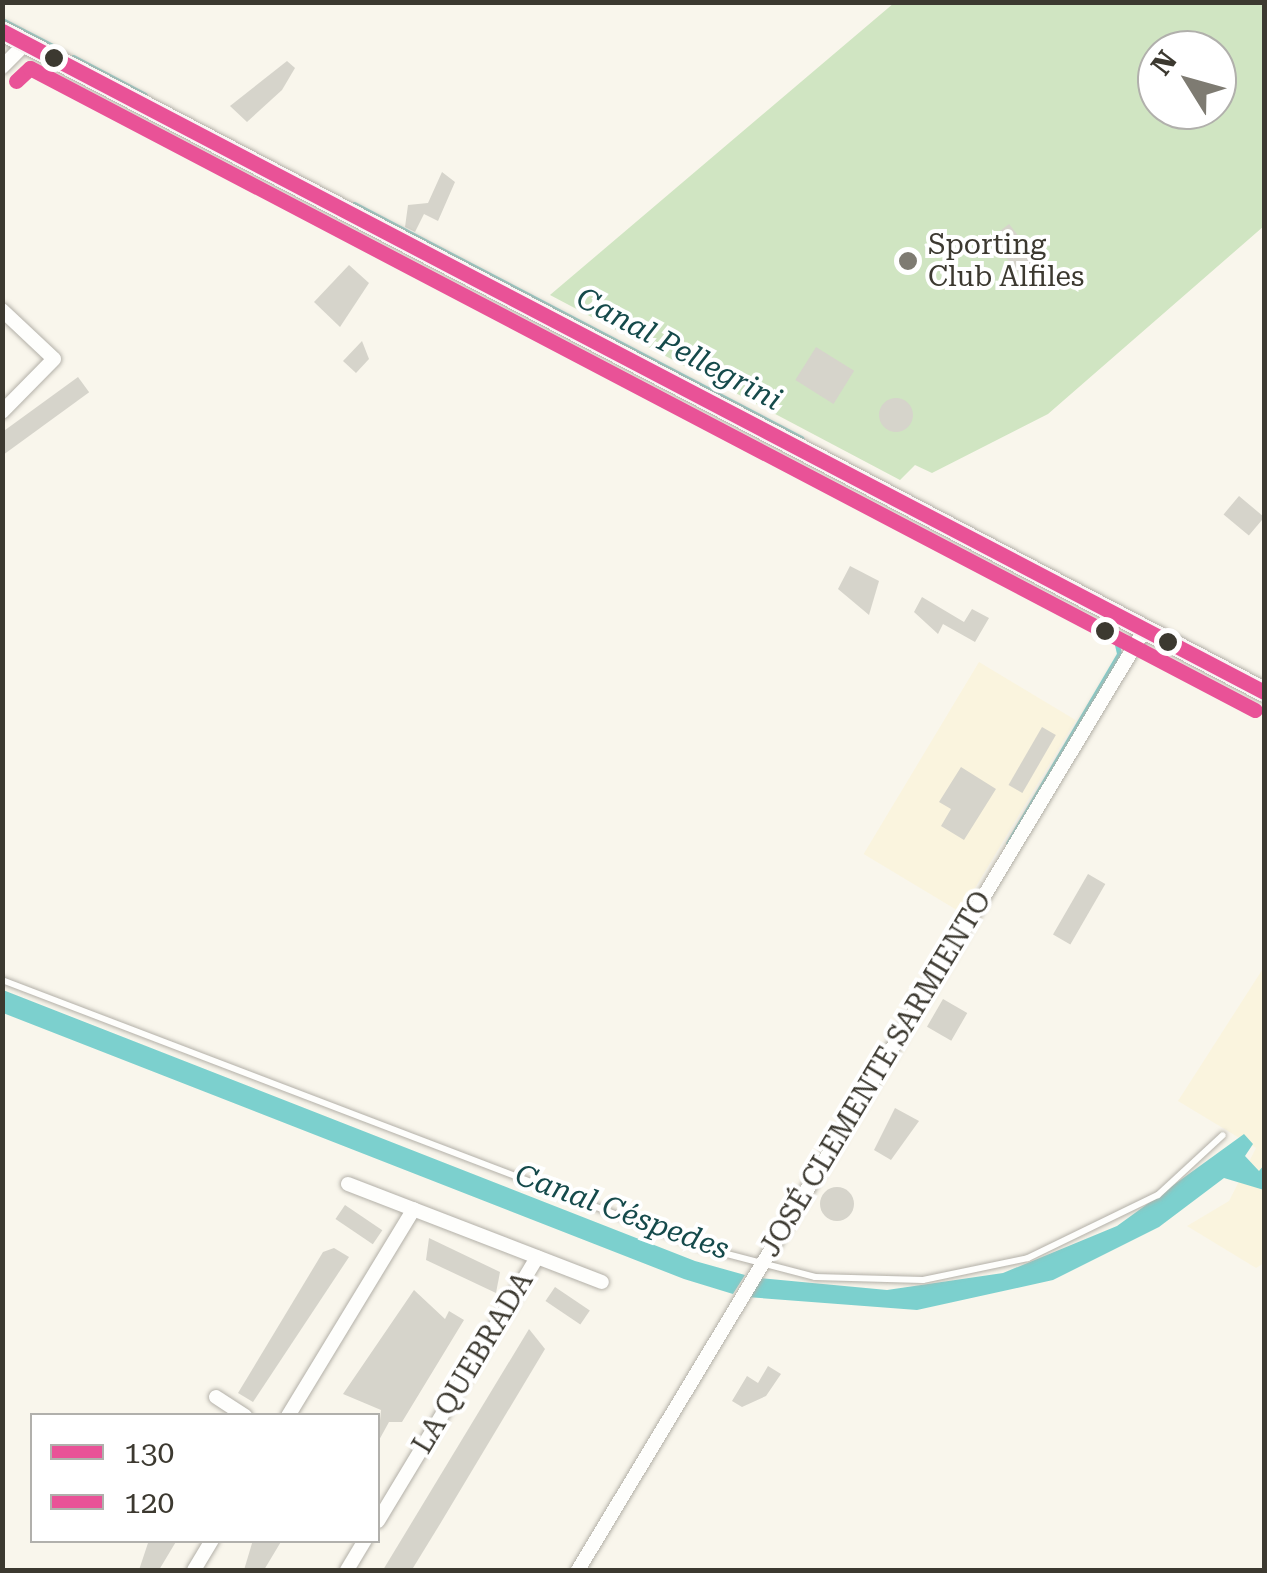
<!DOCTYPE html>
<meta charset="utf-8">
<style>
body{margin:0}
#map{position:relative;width:1267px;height:1573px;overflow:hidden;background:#f9f6ec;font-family:"Roboto Serif",serif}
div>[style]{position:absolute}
.built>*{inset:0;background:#faf4de;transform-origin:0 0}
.green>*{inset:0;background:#d0e5c2}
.water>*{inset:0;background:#7cd0ce}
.stream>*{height:5px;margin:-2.5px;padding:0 2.5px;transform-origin:2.5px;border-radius:2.5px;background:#7cd0ce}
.building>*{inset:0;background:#d6d4cb;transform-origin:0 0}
.round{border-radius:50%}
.roads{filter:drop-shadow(0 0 2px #b3b0a8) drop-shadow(0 0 2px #b3b0a8)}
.service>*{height:6px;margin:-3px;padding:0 3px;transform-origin:3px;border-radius:3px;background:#fefefc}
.minor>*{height:14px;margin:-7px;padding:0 7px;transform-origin:7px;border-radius:7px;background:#fefefc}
.secondary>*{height:20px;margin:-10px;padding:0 10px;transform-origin:10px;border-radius:10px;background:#f8f5f4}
.bus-1>*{height:15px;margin:-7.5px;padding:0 7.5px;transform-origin:7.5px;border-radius:7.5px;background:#e95297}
.bus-2>*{height:15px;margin:-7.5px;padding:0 7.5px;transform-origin:7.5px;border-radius:7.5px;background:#e95297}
.dots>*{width:28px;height:28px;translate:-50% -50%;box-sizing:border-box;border:5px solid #fff;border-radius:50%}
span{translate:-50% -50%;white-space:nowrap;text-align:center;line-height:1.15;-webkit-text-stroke:8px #fff;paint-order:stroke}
.poi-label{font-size:28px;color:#3c3930}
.left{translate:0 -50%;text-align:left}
.street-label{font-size:28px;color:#3c3930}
.water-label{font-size:30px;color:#154a4b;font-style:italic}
.frame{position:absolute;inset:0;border:5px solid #3c3930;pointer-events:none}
.legend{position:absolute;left:30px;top:1413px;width:350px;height:130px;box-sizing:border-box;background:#fff;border:2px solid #b1b0ac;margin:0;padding:12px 18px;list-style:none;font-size:30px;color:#3c3930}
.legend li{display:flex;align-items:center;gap:20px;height:50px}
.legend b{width:50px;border:2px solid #b1b0ac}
.north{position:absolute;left:1137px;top:30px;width:100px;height:100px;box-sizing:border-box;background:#fff;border:2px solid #b1b0ac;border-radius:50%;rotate:307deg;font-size:28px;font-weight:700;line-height:40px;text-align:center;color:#3c3930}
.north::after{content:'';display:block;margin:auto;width:35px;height:45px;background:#7e7b72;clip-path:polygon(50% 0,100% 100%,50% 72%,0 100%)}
</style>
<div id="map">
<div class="built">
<i style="left:979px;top:662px;width:113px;height:224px;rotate:31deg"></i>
<i style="clip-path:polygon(1264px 967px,1264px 1263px,1256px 1268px,1187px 1226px,1229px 1201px,1256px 1148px,1178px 1101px)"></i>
</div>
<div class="green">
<i style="clip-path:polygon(evenodd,894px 3px,1264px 3px,1264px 226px,1048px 414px,932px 473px,915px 465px,900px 480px,550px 295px,894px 3px,1157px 50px,1217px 50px,1217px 110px,1157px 110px,1157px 50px)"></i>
</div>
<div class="water">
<i style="clip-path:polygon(3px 990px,695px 1261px,745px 1275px,733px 1294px,684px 1279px,3px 1013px)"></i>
<i style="clip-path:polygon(1244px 1134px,1253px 1144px,1245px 1156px,1259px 1171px,1264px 1165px,1264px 1190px,1224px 1178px,1159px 1227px,1053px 1280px,917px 1310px,747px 1297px,759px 1278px,887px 1290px,1003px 1273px,1117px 1226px)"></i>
</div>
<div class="stream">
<i style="left:2px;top:20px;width:61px;rotate:27.4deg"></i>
<i style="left:73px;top:57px;width:81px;rotate:27.8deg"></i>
<i style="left:20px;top:73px;width:17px;rotate:-7deg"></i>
<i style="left:37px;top:71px;width:1217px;rotate:27.66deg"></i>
<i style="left:1115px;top:636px;width:18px;rotate:77deg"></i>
<i style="left:1119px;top:654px;width:219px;rotate:120.4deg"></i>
<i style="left:354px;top:204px;width:505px;rotate:27.63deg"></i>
</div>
<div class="building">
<i style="clip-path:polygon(287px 61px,295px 68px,282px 90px,247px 122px,230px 106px)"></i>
<i style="clip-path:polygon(442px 172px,455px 182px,438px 221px,424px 214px,415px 232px,405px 227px,408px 205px,428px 203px)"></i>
<i style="left:1009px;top:224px;width:48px;height:23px;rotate:52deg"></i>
<i style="clip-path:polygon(349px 265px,369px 283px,340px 327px,314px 302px)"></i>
<i style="clip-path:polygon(362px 341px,369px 359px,356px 373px,343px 361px)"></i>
<i style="left:816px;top:347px;width:45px;height:39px;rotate:32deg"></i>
<i style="left:78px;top:377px;width:19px;height:109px;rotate:54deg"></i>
<i class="round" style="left:879px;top:398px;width:34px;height:34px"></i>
<i style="left:1239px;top:496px;width:33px;height:24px;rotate:40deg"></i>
<i style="clip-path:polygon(850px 566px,879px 581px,869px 615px,838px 589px)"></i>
<i style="clip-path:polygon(922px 597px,964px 622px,972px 609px,989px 618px,975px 642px,943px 624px,938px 634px,914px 612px)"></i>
<i style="left:1042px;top:727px;width:16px;height:67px;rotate:30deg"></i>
<i style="clip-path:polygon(961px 767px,996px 789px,964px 840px,941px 826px,951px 809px,939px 802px)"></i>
<i style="left:1088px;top:874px;width:20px;height:70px;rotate:30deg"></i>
<i style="left:943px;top:999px;width:28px;height:32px;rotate:30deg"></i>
<i style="clip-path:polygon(895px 1108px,919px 1121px,891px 1160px,874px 1150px)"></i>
<i class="round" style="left:820px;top:1187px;width:34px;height:34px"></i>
<i style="left:345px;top:1205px;width:45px;height:17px;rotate:34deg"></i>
<i style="clip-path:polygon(429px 1238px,500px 1272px,496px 1293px,426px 1260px)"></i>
<i style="clip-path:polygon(334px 1248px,349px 1257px,253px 1402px,238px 1393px,323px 1252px)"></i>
<i style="left:555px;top:1287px;width:42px;height:17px;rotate:34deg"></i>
<i style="clip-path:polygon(414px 1290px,445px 1319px,449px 1311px,464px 1320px,402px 1422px,389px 1422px,378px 1442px,381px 1410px,343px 1394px)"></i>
<i style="clip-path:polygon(529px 1329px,545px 1349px,440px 1524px,413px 1568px,383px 1570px)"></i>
<i style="clip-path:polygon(768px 1366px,781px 1374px,766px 1396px,742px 1407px,732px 1401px,747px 1376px,758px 1383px)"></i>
<i style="clip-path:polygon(149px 1540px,177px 1540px,159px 1570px,139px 1570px)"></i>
<i style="clip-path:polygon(253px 1540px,282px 1540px,264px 1570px,244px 1570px)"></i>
</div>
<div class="roads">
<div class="service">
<i style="left:2px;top:980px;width:751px;rotate:20.9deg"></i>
<i style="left:704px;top:1248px;width:115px;rotate:14.6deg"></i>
<i style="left:815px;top:1277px;width:108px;rotate:1.6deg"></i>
<i style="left:923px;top:1280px;width:107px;rotate:-11.8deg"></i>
<i style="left:1028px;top:1258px;width:144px;rotate:-25.9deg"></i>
<i style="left:1158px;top:1195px;width:88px;rotate:-42.7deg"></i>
</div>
<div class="minor">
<i style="left:2px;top:67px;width:34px;rotate:-45deg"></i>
<i style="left:2px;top:310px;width:71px;rotate:43.3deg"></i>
<i style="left:54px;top:359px;width:74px;rotate:134.5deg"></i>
<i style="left:348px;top:1184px;width:272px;rotate:21.1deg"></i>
<i style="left:216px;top:1397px;width:35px;rotate:33deg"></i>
<i style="left:288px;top:1416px;width:242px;rotate:-58.7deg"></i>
<i style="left:378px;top:1521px;width:308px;rotate:-58.9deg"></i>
<i style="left:194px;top:1570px;width:35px;rotate:-59deg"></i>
<i style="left:347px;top:1570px;width:35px;rotate:-59deg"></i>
<i style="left:578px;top:1570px;width:1099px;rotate:-58.93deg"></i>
</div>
<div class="secondary">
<i style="left:2px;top:31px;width:1425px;rotate:27.64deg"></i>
</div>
</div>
<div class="bus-1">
<i style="left:2px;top:31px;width:1425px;rotate:27.64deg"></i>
</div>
<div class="bus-2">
<i style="left:16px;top:81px;width:19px;rotate:-43deg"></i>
<i style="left:30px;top:68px;width:1383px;rotate:27.66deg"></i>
</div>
<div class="dots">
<i style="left:54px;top:58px;background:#3c3930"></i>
<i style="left:908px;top:261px;background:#7e7b72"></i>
<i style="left:1105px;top:631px;background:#3c3930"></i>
<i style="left:1168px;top:642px;background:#3c3930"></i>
</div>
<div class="poi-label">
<span class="left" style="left:928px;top:261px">Sporting<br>Club Alfiles</span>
</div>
<div class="street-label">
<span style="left:876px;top:1074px;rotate:-59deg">JOSÉ CLEMENTE SARMIENTO</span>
<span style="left:473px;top:1363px;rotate:-59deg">LA QUEBRADA</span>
</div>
<div class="water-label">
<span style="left:679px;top:349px;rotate:28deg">Canal Pellegrini</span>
<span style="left:622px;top:1212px;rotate:20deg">Canal Céspedes</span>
</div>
<div class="frame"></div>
<ul class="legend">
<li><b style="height:12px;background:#e95297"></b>130</li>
<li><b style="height:12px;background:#e95297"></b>120</li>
</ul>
<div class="north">N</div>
</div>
